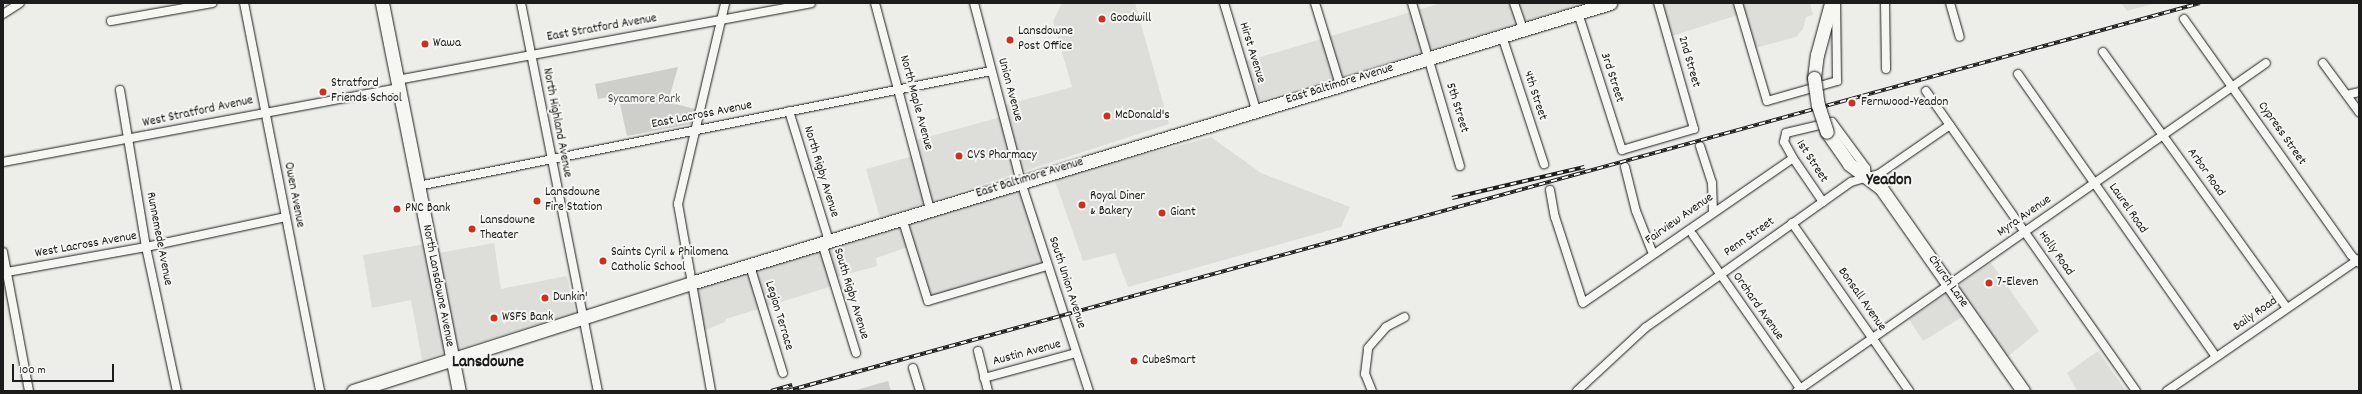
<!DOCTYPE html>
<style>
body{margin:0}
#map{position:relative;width:2362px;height:394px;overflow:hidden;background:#edede9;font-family:Dekko,sans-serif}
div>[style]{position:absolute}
.built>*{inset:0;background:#ddddda}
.green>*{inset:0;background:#cececb}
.roads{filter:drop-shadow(0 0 1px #1c1c1c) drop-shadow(0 0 1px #1c1c1c)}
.minor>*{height:8px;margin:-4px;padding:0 4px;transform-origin:4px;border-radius:4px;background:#f6f6f2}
.primary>*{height:13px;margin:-6.5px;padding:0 6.5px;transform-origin:6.5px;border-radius:6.5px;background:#f6f6f2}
.rail>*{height:3.5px;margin-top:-1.75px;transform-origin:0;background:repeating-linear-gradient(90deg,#f6f6f2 0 6px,#1c1c1c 0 12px);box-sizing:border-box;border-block:1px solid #1c1c1c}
.bridges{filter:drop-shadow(0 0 1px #1c1c1c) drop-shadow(0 0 1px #1c1c1c)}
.primary-bridge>*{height:13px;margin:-6.5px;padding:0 6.5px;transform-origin:6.5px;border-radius:6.5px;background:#f6f6f2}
.dots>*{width:11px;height:11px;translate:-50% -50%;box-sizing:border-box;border:2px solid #f6f6f2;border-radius:50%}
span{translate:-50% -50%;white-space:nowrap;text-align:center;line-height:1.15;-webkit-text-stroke:4px #f6f6f2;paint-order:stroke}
.poi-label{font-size:13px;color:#1c1c1c}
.left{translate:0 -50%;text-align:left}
.street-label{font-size:13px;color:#1c1c1c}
.park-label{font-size:13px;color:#515151}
.district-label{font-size:17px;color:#1c1c1c;font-weight:700}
.frame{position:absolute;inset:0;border:4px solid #1c1c1c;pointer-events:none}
.scale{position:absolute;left:12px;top:364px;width:102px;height:18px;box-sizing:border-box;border:2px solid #1c1c1c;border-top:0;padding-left:5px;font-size:12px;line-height:14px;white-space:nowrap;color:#1c1c1c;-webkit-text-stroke:3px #f6f6f2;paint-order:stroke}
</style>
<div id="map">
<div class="built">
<i style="clip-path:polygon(1062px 3px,1135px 3px,1169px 124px,880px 218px,866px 169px,920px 154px,917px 140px,1008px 115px,1005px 105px,1072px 87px,1053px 21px)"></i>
<i style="clip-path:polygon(1441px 3px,1587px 3px,1256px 102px,1244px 62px)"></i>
<i style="clip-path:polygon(1662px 3px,1810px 3px,1813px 15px,1806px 17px,1803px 29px,1796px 37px,1755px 48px,1744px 13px,1672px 36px)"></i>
<i style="clip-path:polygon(2121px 3px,2156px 3px,2127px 11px)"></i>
<i style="clip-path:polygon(1211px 137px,1261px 173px,1350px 207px,1341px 227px,1128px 287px,1115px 253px,1083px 261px,1054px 178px)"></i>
<i style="clip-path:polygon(1019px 190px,1043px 264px,931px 297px,914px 245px,876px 258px,877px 266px,837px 277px,839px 284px,726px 319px,725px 322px,703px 331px,695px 286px)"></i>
<i style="clip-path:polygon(494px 243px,501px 289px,567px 276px,575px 313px,422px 360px,411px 300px,372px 308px,363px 255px,425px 244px,428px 255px)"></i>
<i style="clip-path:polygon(1991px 263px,2039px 331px,2006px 358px,1972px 311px,1923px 341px,1909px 319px)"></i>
<i style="clip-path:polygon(2098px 351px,2126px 391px,2077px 391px,2067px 373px)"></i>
</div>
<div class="green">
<i style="clip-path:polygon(678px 67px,668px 102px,695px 109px,691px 124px,627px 136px,618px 95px,598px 99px,595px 84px)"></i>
<i style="clip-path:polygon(888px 381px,891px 391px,853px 391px)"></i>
</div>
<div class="roads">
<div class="minor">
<i style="left:244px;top:3px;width:395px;rotate:78.9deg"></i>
<i style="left:521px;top:3px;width:396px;rotate:78.8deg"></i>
<i style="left:875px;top:3px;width:213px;rotate:75.1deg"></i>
<i style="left:974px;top:3px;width:185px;rotate:75.3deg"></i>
<i style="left:1021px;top:182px;width:220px;rotate:72deg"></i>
<i style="left:1224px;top:3px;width:112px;rotate:73.3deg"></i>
<i style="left:1315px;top:3px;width:86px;rotate:73deg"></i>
<i style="left:1412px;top:3px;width:170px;rotate:73.6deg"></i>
<i style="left:1514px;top:3px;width:28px;rotate:71deg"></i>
<i style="left:1738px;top:3px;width:102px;rotate:73.5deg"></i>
<i style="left:1767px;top:101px;width:73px;rotate:-15.9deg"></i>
<i style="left:1837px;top:81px;width:78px;rotate:-90.7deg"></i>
<i style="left:1885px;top:3px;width:66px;rotate:89.1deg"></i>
<i style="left:1950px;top:3px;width:35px;rotate:74deg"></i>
<i style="left:1578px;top:13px;width:144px;rotate:72.2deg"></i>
<i style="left:1622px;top:150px;width:75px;rotate:-16.3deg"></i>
<i style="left:1694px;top:129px;width:131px;rotate:-105.9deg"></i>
<i style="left:3px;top:14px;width:20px;rotate:-33deg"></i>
<i style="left:2184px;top:19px;width:289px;rotate:54.7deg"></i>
<i style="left:2351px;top:255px;width:11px;rotate:45deg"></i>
<i style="left:111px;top:21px;width:103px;rotate:-10.1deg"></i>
<i style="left:1502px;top:36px;width:135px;rotate:71.8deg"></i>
<i style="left:2103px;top:52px;width:315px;rotate:54.3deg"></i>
<i style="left:2323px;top:63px;width:61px;rotate:53.7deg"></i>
<i style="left:2018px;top:74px;width:345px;rotate:55deg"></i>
<i style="left:397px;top:80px;width:421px;rotate:-10.5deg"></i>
<i style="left:120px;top:90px;width:159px;rotate:80.6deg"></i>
<i style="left:146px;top:247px;width:147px;rotate:77.9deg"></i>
<i style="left:1926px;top:91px;width:366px;rotate:55deg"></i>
<i style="left:2347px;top:95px;width:12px;rotate:-14deg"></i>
<i style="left:789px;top:111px;width:136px;rotate:72.9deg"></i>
<i style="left:1700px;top:146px;width:39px;rotate:72deg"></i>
<i style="left:1712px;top:183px;width:28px;rotate:88deg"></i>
<i style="left:3px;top:162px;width:403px;rotate:-10.6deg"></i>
<i style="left:1625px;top:167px;width:45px;rotate:76deg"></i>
<i style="left:1636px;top:211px;width:46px;rotate:68.4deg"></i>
<i style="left:418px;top:186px;width:584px;rotate:-11.35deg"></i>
<i style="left:1550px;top:190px;width:27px;rotate:80deg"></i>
<i style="left:1555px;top:217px;width:90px;rotate:72deg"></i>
<i style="left:1583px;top:303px;width:255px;rotate:-34.6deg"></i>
<i style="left:1823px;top:202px;width:53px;rotate:-124.3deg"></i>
<i style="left:1793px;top:158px;width:18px;rotate:-119deg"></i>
<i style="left:1784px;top:142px;width:9px;rotate:-77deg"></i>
<i style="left:1786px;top:133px;width:47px;rotate:-13.4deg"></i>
<i style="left:1832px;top:122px;width:57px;rotate:53.5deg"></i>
<i style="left:1866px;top:168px;width:10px;rotate:84deg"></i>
<i style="left:902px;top:218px;width:87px;rotate:72.6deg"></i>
<i style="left:928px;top:301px;width:124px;rotate:-16.4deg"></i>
<i style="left:1792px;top:223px;width:205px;rotate:55.1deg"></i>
<i style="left:1693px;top:235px;width:190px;rotate:55.1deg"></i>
<i style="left:822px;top:243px;width:115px;rotate:72.8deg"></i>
<i style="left:3px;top:252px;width:141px;rotate:79.4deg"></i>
<i style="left:750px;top:266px;width:112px;rotate:72.9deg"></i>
<i style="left:7px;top:272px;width:141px;rotate:-10.2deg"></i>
<i style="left:146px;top:247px;width:143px;rotate:-12.1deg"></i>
<i style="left:978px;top:351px;width:41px;rotate:76deg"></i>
<i style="left:913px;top:368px;width:24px;rotate:73deg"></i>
<i style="left:984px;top:378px;width:95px;rotate:-15.2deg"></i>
<i style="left:711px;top:391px;width:190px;rotate:-100deg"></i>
<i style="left:678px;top:204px;width:206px;rotate:-76.8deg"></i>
<i style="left:1372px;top:391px;width:18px;rotate:-112deg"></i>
<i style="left:1365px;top:374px;width:26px;rotate:-83deg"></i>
<i style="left:1368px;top:348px;width:28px;rotate:-49deg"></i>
<i style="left:1386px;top:327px;width:21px;rotate:-28deg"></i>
<i style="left:1577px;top:391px;width:93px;rotate:-42.8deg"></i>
<i style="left:1645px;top:328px;width:92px;rotate:-35.2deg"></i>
<i style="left:1720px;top:275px;width:161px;rotate:-35.4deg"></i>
<i style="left:1851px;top:182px;width:29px;rotate:-16deg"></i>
<i style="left:1879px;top:174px;width:86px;rotate:-34.6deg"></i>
<i style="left:1797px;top:391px;width:572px;rotate:-34.97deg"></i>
<i style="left:2167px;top:391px;width:233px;rotate:-34.5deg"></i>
</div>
<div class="primary">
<i style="left:382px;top:3px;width:396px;rotate:78.8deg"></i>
<i style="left:1814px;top:78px;width:23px;rotate:-83deg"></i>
<i style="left:1817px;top:55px;width:54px;rotate:-74.9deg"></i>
<i style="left:1827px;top:132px;width:39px;rotate:55deg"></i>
<i style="left:1849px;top:164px;width:40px;rotate:37deg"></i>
<i style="left:1881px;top:188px;width:248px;rotate:55deg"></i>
<i style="left:353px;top:391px;width:355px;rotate:-17.7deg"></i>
<i style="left:691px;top:283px;width:961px;rotate:-16.94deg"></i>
</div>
</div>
<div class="rail">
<i style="left:1452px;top:198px;width:136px;rotate:-13.2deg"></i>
<i style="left:771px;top:391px;width:22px;rotate:-16deg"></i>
<i style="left:787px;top:391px;width:1465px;rotate:-15.35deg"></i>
</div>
<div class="bridges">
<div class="primary-bridge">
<i style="left:1814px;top:78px;width:27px;rotate:82deg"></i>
<i style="left:1818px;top:105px;width:28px;rotate:72deg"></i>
</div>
</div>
<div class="dots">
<i style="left:1102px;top:19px;background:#c8321e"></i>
<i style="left:1010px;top:40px;background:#c8321e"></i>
<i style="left:425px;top:44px;background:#c8321e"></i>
<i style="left:323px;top:92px;background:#c8321e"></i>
<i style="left:1852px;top:103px;background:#c8321e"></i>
<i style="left:1107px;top:116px;background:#c8321e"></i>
<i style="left:959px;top:156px;background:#c8321e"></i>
<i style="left:537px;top:201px;background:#c8321e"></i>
<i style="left:1082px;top:205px;background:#c8321e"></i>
<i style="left:397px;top:209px;background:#c8321e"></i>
<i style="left:1162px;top:213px;background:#c8321e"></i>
<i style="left:472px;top:229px;background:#c8321e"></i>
<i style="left:603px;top:261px;background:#c8321e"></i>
<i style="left:1989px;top:283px;background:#c8321e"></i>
<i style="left:545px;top:298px;background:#c8321e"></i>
<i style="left:494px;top:318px;background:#c8321e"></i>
<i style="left:1134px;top:361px;background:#c8321e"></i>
</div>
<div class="poi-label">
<span class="left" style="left:1110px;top:19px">Goodwill</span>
<span class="left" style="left:1018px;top:40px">Lansdowne<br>Post Office</span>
<span class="left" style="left:433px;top:44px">Wawa</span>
<span class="left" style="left:331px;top:92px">Stratford<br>Friends School</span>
<span class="left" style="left:1861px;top:103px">Fernwood-Yeadon</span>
<span class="left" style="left:1115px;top:116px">McDonald's</span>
<span class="left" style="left:967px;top:156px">CVS Pharmacy</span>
<span class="left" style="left:545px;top:201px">Lansdowne<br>Fire Station</span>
<span class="left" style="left:1090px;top:205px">Royal Diner<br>&amp; Bakery</span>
<span class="left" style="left:405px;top:209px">PNC Bank</span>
<span class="left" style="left:1170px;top:213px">Giant</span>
<span class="left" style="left:480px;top:229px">Lansdowne<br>Theater</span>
<span class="left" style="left:611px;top:261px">Saints Cyril &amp; Philomena<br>Catholic School</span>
<span class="left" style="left:1997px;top:283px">7-Eleven</span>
<span class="left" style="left:553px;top:298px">Dunkin'</span>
<span class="left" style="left:502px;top:318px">WSFS Bank</span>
<span class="left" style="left:1142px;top:361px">CubeSmart</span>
</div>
<div class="street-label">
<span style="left:602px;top:29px;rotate:-10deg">East Stratford Avenue</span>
<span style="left:1251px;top:53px;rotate:73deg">Hirst Avenue</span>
<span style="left:1688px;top:62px;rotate:74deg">2nd Street</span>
<span style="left:1611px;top:78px;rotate:72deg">3rd Street</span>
<span style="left:1340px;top:85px;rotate:-17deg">East Baltimore Avenue</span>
<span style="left:1009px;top:90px;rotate:75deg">Union Avenue</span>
<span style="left:1534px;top:96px;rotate:72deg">4th Street</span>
<span style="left:915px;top:103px;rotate:75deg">North Maple Avenue</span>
<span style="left:1456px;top:108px;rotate:73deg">5th Street</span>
<span style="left:198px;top:113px;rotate:-12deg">West Stratford Avenue</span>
<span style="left:702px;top:116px;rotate:-11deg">East Lacross Avenue</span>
<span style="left:556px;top:123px;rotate:79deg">North Highland Avenue</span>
<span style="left:2281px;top:134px;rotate:55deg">Cypress Street</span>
<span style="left:1811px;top:162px;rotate:57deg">1st Street</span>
<span style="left:820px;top:172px;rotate:73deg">North Rigby Avenue</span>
<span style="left:2205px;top:173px;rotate:55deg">Arbor Road</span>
<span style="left:1030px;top:179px;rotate:-17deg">East Baltimore Avenue</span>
<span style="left:293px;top:195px;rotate:79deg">Owen Avenue</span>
<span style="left:2127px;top:209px;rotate:55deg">Laurel Road</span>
<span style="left:2025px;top:217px;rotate:-35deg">Myra Avenue</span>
<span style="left:1680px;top:220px;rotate:-35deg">Fairview Avenue</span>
<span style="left:1750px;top:238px;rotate:-35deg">Penn Street</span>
<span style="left:158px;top:239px;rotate:79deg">Runnemede Avenue</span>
<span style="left:86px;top:246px;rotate:-10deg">West Lacross Avenue</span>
<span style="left:2055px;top:254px;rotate:55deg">Holly Road</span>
<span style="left:1947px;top:282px;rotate:55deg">Church Lane</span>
<span style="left:1066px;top:283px;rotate:72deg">South Union Avenue</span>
<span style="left:437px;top:286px;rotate:79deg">North Lansdowne Avenue</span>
<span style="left:850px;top:294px;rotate:73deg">South Rigby Avenue</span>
<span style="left:1861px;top:300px;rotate:55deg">Bonsall Avenue</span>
<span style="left:1757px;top:307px;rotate:55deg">Orchard Avenue</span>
<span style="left:2256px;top:315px;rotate:-35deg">Baily Road</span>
<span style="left:778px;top:316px;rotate:73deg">Legion Terrace</span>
<span style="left:1027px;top:354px;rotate:-15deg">Austin Avenue</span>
</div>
<div class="park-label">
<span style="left:644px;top:100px">Sycamore Park</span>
</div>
<div class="district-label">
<span style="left:1889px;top:182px">Yeadon</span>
<span style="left:488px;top:364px">Lansdowne</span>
</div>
<div class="frame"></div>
<div class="scale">100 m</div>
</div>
